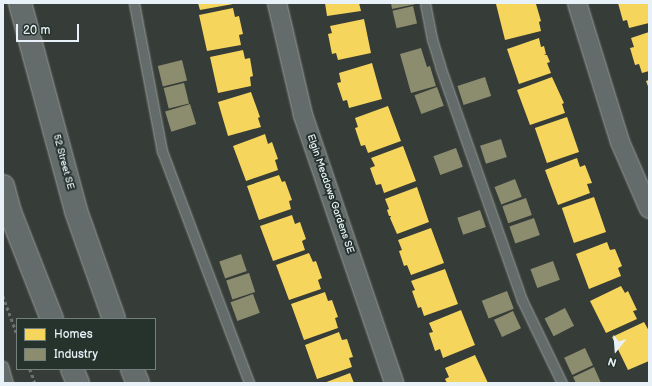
<!DOCTYPE html>
<style>
body{margin:0}
#map{position:relative;width:652px;height:386px;overflow:hidden;background:#363c37;font-family:"Balsamiq Sans",sans-serif}
div>[style]{position:absolute}
.homes>*{inset:0;background:#f6d55c;transform-origin:0 0}
.industry>*{inset:0;background:#8c8c6e;transform-origin:0 0}
.path>*{height:2.5px;margin-top:-1.25px;transform-origin:0;background:repeating-linear-gradient(90deg,#6e7271 0 3px,transparent 0 6px)}
.roads{filter:drop-shadow(0 0 1px #9b9f9e) drop-shadow(0 0 1px #9b9f9e)}
.lane>*{height:9px;margin:-4.5px;padding:0 4.5px;transform-origin:4.5px;border-radius:4.5px;background:#646b6b}
.street>*{height:18px;margin:-9px;padding:0 9px;transform-origin:9px;border-radius:9px;background:#646b6b}
.secondary>*{height:22px;margin:-11px;padding:0 11px;transform-origin:11px;border-radius:11px;background:#646b6b}
span{translate:-50% -50%;white-space:nowrap;text-align:center;line-height:1.15;-webkit-text-stroke:4px #26332d;paint-order:stroke}
.street-label{font-size:10px;color:#e8f1f8}
.frame{position:absolute;inset:0;border:4px solid #e8f1f8;pointer-events:none}
.legend{position:absolute;left:16px;top:318px;width:140px;height:52px;box-sizing:border-box;background:#26332d;border:1px solid #747f7e;margin:0;padding:5px 7px;list-style:none;font-size:12px;color:#e8f1f8}
.legend li{display:flex;align-items:center;gap:8px;height:20px}
.legend b{width:20px;border:1px solid #747f7e}
.north{position:absolute;left:596px;top:330px;width:40px;height:40px;-webkit-text-stroke:3px #26332d;paint-order:stroke;rotate:197deg;font-size:11px;font-weight:700;line-height:16px;text-align:center;color:#e8f1f8}
.north::after{content:'';display:block;margin:auto;width:14px;height:18px;background:#e8f1f8;clip-path:polygon(50% 0,100% 100%,50% 72%,0 100%)}
.scale{position:absolute;left:16px;top:24px;width:63px;height:18px;box-sizing:border-box;border:2px solid #e8f1f8;border-top:0;padding-left:5px;font-size:12px;line-height:14px;white-space:nowrap;color:#e8f1f8;-webkit-text-stroke:3px #26332d;paint-order:stroke}
</style>
<div id="map">
<div class="homes">
<i style="clip-path:polygon(198px 3px,233px 3px,233px 4px,200px 10px)"></i>
<i style="clip-path:polygon(325px 3px,359px 3px,361px 11px,327px 16px)"></i>
<i style="clip-path:polygon(499px 3px,536px 4px,541px 21px,539px 22px,541px 31px,505px 40px,496px 4px)"></i>
<i style="clip-path:polygon(618px 3px,649px 3px,649px 23px,629px 28px,627px 20px,623px 21px)"></i>
<i style="clip-path:polygon(233px 8px,235px 17px,239px 16px,243px 34px,239px 35px,241px 45px,207px 51px,199px 15px)"></i>
<i style="clip-path:polygon(364px 19px,371px 53px,338px 60px,336px 53px,332px 54px,328px 34px,332px 33px,330px 26px)"></i>
<i style="clip-path:polygon(649px 32px,649px 71px,642px 73px,639px 64px,635px 65px,630px 48px,634px 47px,631px 38px)"></i>
<i style="clip-path:polygon(539px 38px,541px 47px,544px 46px,546px 54px,544px 55px,547px 55px,550px 62px,547px 63px,551px 73px,519px 84px,507px 49px)"></i>
<i style="clip-path:polygon(243px 50px,245px 59px,250px 58px,253px 76px,250px 77px,251px 86px,218px 93px,210px 57px)"></i>
<i style="clip-path:polygon(372px 63px,382px 99px,349px 108px,347px 100px,343px 101px,337px 83px,341px 82px,339px 73px)"></i>
<i style="clip-path:polygon(552px 77px,564px 103px,562px 104px,565px 113px,530px 125px,517px 90px)"></i>
<i style="clip-path:polygon(649px 80px,649px 89px,646px 81px)"></i>
<i style="clip-path:polygon(251px 92px,260px 117px,258px 118px,261px 127px,228px 136px,218px 102px)"></i>
<i style="clip-path:polygon(388px 106px,401px 141px,368px 153px,365px 145px,361px 146px,355px 128px,358px 127px,355px 118px)"></i>
<i style="left:567px;top:117px;width:37px;height:34px;rotate:71deg"></i>
<i style="clip-path:polygon(265px 134px,268px 144px,272px 142px,278px 159px,275px 160px,278px 170px,246px 181px,233px 146px)"></i>
<i style="clip-path:polygon(403px 146px,416px 181px,384px 193px,381px 184px,376px 185px,370px 168px,375px 166px,371px 158px)"></i>
<i style="clip-path:polygon(577px 158px,580px 167px,585px 165px,592px 183px,587px 184px,590px 193px,558px 205px,545px 170px)"></i>
<i style="clip-path:polygon(279px 175px,282px 182px,285px 181px,292px 200px,289px 201px,291px 209px,259px 220px,247px 186px)"></i>
<i style="clip-path:polygon(417px 187px,429px 222px,397px 234px,390px 218px,391px 216px,389px 216px,387px 210px,389px 209px,385px 199px)"></i>
<i style="left:594px;top:197px;width:37px;height:34px;rotate:71deg"></i>
<i style="clip-path:polygon(292px 215px,295px 224px,300px 222px,306px 239px,302px 241px,305px 250px,273px 261px,260px 226px)"></i>
<i style="clip-path:polygon(431px 228px,444px 263px,411px 275px,407px 265px,404px 266px,399px 251px,402px 250px,398px 240px)"></i>
<i style="clip-path:polygon(607px 242px,610px 250px,615px 249px,622px 266px,618px 268px,621px 276px,589px 289px,576px 254px)"></i>
<i style="clip-path:polygon(309px 253px,313px 262px,316px 261px,322px 278px,318px 280px,321px 289px,289px 300px,276px 265px)"></i>
<i style="clip-path:polygon(445px 269px,458px 304px,424px 316px,421px 307px,418px 308px,412px 291px,415px 290px,411px 281px)"></i>
<i style="clip-path:polygon(621px 286px,625px 293px,628px 291px,637px 310px,633px 311px,637px 319px,606px 333px,590px 301px)"></i>
<i style="clip-path:polygon(325px 292px,328px 301px,332px 300px,338px 317px,335px 318px,338px 328px,304px 340px,291px 304px)"></i>
<i style="clip-path:polygon(461px 310px,475px 345px,443px 358px,440px 349px,435px 351px,429px 333px,433px 332px,429px 323px)"></i>
<i style="clip-path:polygon(644px 322px,649px 331px,649px 361px,628px 370px,612px 337px)"></i>
<i style="clip-path:polygon(339px 332px,342px 340px,347px 339px,353px 357px,349px 358px,352px 367px,317px 379px,305px 345px)"></i>
<i style="clip-path:polygon(475px 355px,488px 383px,447px 383px,445px 379px,449px 377px,445px 368px)"></i>
<i style="clip-path:polygon(350px 373px,354px 383px,324px 383px)"></i>
</div>
<div class="industry">
<i style="clip-path:polygon(391px 3px,416px 3px,416px 4px,392px 9px)"></i>
<i style="left:413px;top:6px;width:18px;height:21px;rotate:77deg"></i>
<i style="clip-path:polygon(421px 48px,427px 67px,430px 66px,436px 86px,411px 93px,400px 54px)"></i>
<i style="left:182px;top:60px;width:21px;height:25px;rotate:76deg"></i>
<i style="left:485px;top:77px;width:20px;height:29px;rotate:72deg"></i>
<i style="left:184px;top:83px;width:21px;height:21px;rotate:76deg"></i>
<i style="left:437px;top:87px;width:20px;height:24px;rotate:70deg"></i>
<i style="left:190px;top:104px;width:21px;height:26px;rotate:73deg"></i>
<i style="left:501px;top:139px;width:19px;height:22px;rotate:72deg"></i>
<i style="left:456px;top:148px;width:20px;height:24px;rotate:70deg"></i>
<i style="left:515px;top:179px;width:19px;height:22px;rotate:69deg"></i>
<i style="left:526px;top:198px;width:18px;height:25px;rotate:71deg"></i>
<i style="left:480px;top:210px;width:18px;height:24px;rotate:71deg"></i>
<i style="left:534px;top:218px;width:18px;height:26px;rotate:71deg"></i>
<i style="left:241px;top:254px;width:18px;height:23px;rotate:71deg"></i>
<i style="left:553px;top:261px;width:20px;height:24px;rotate:70deg"></i>
<i style="left:249px;top:273px;width:20px;height:24px;rotate:72deg"></i>
<i style="left:507px;top:291px;width:19px;height:27px;rotate:69deg"></i>
<i style="left:253px;top:294px;width:20px;height:24px;rotate:70deg"></i>
<i style="left:565px;top:308px;width:20px;height:23px;rotate:63deg"></i>
<i style="left:513px;top:311px;width:19px;height:21px;rotate:65deg"></i>
<i style="left:585px;top:348px;width:19px;height:23px;rotate:65deg"></i>
<i style="clip-path:polygon(594px 367px,601px 383px,576px 383px,573px 377px)"></i>
</div>
<div class="path">
<i style="left:3px;top:296px;width:40px;rotate:69.8deg"></i>
<i style="left:30px;top:369px;width:15px;rotate:70deg"></i>
</div>
<div class="roads">
<div class="lane">
<i style="left:134px;top:3px;width:151px;rotate:79.3deg"></i>
<i style="left:162px;top:151px;width:248px;rotate:69.4deg"></i>
<i style="left:425px;top:3px;width:37px;rotate:79deg"></i>
<i style="left:432px;top:39px;width:28px;rotate:73deg"></i>
<i style="left:440px;top:66px;width:248px;rotate:70.7deg"></i>
<i style="left:522px;top:300px;width:92px;rotate:64.3deg"></i>
<i style="left:3px;top:366px;width:18px;rotate:74deg"></i>
</div>
<div class="street">
<i style="left:277px;top:3px;width:115px;rotate:76.9deg"></i>
<i style="left:303px;top:115px;width:283px;rotate:71.2deg"></i>
<i style="left:577px;top:3px;width:145px;rotate:72.8deg"></i>
<i style="left:620px;top:142px;width:73px;rotate:66.6deg"></i>
</div>
<div class="secondary">
<i style="left:20px;top:3px;width:215px;rotate:74.9deg"></i>
<i style="left:76px;top:211px;width:114px;rotate:70.6deg"></i>
<i style="left:3px;top:186px;width:27px;rotate:75deg"></i>
<i style="left:10px;top:212px;width:115px;rotate:68.6deg"></i>
<i style="left:72px;top:369px;width:15px;rotate:67deg"></i>
<i style="left:132px;top:369px;width:15px;rotate:67deg"></i>
</div>
</div>
<div class="street-label">
<span style="left:63px;top:162px;rotate:75deg">52 Street SE</span>
<span style="left:330px;top:194px;rotate:71deg">Elgin Meadows Gardens SE</span>
</div>
<div class="frame"></div>
<ul class="legend">
<li><b style="height:11px;background:#f6d55c"></b>Homes</li>
<li><b style="height:11px;background:#8c8c6e"></b>Industry</li>
</ul>
<div class="north">N</div>
<div class="scale">20 m</div>
</div>
